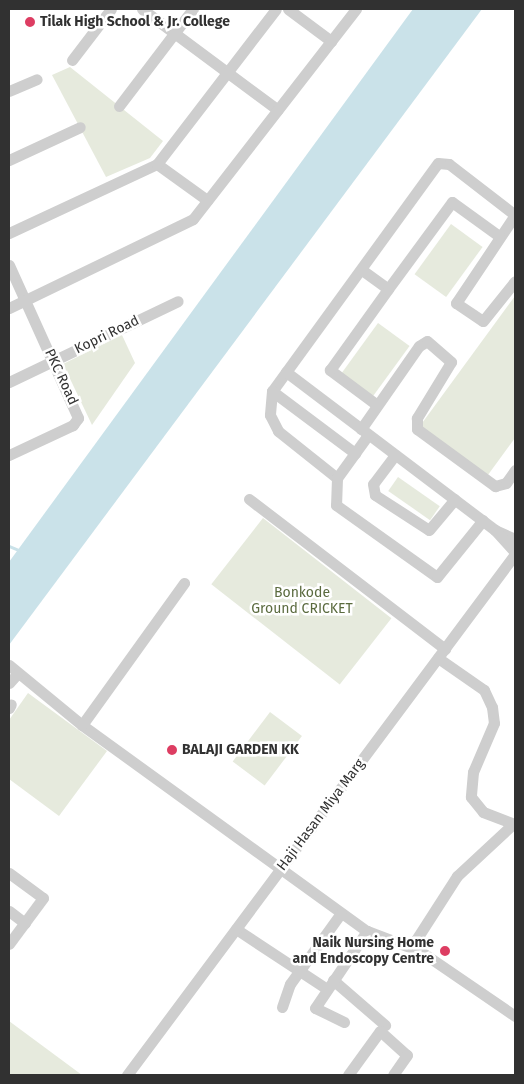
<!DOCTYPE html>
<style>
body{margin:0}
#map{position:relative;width:524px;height:1084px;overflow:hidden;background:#fff;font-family:"Fira Sans",sans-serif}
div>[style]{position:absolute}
.green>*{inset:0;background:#e6eadd;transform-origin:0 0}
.water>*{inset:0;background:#cae2e9}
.stream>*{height:2.5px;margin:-1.25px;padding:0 1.25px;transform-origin:1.25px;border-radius:1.25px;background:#cae2e9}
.minor>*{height:11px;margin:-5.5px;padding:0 5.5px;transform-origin:5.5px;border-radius:5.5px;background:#cecece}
.dots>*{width:14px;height:14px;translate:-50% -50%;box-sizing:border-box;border:2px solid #fff;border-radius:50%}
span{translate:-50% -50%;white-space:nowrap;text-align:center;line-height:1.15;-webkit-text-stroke:5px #fff;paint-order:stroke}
.poi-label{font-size:14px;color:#313131;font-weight:700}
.left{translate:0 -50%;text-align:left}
.right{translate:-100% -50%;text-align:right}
.street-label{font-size:14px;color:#313131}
.park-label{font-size:14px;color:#5b6b3f}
.frame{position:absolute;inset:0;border:10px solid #313131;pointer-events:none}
</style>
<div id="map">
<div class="green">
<i style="clip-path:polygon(70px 67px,163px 141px,150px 158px,106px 177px,52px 75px)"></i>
<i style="left:451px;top:224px;width:39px;height:62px;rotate:36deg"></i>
<i style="clip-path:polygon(515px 296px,515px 438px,485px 479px,417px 430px)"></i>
<i style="left:378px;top:323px;width:39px;height:62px;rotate:36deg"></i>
<i style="clip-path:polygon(122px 335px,135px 363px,92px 425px,63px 364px)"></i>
<i style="left:398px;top:477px;width:51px;height:17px;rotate:35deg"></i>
<i style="left:263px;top:518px;width:163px;height:84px;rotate:38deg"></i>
<i style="clip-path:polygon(28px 693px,107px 751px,59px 816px,9px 779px,9px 720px)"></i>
<i style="left:270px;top:712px;width:40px;height:62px;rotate:37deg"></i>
<i style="clip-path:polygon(9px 1021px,82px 1075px,9px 1075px)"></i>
</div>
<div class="water">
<i style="clip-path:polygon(413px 9px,482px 9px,9px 645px,9px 562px)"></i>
</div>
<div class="stream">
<i style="left:9px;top:546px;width:11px;rotate:22deg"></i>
</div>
<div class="minor">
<i style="left:142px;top:9px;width:169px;rotate:36.6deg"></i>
<i style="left:288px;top:9px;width:54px;rotate:36.7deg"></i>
<i style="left:72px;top:60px;width:64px;rotate:-52.6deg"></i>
<i style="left:9px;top:91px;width:30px;rotate:-23deg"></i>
<i style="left:119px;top:106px;width:122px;rotate:-52.7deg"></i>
<i style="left:9px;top:160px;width:78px;rotate:-24.9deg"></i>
<i style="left:157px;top:164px;width:62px;rotate:35.8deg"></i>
<i style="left:515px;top:215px;width:106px;rotate:123.8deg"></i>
<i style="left:456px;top:303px;width:32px;rotate:34deg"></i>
<i style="left:483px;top:321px;width:51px;rotate:-51.3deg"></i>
<i style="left:9px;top:233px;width:163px;rotate:-25deg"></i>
<i style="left:157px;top:164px;width:195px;rotate:-52.5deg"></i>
<i style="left:9px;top:265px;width:168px;rotate:65.7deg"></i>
<i style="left:78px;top:418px;width:9px;rotate:126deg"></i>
<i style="left:73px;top:425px;width:71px;rotate:154.9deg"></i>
<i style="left:362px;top:270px;width:32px;rotate:36deg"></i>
<i style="left:9px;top:308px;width:204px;rotate:-25.8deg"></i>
<i style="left:193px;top:219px;width:266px;rotate:-52.2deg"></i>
<i style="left:286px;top:372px;width:24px;rotate:126deg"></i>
<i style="left:272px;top:391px;width:24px;rotate:95deg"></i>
<i style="left:270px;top:415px;width:18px;rotate:63deg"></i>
<i style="left:278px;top:431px;width:75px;rotate:38.5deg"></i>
<i style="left:337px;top:478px;width:27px;rotate:92deg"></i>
<i style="left:336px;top:505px;width:124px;rotate:35.5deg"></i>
<i style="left:437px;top:577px;width:73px;rotate:-51.1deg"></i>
<i style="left:9px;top:382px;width:187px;rotate:-25.6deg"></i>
<i style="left:272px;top:391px;width:104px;rotate:36.8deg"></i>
<i style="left:377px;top:405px;width:59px;rotate:-143.3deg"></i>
<i style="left:330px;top:370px;width:100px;rotate:-54.4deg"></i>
<i style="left:388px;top:289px;width:108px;rotate:-53.7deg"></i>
<i style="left:452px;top:202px;width:58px;rotate:35.9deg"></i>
<i style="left:361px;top:429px;width:101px;rotate:-55.1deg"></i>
<i style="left:419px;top:346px;width:9px;rotate:-32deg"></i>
<i style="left:427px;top:341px;width:32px;rotate:41deg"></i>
<i style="left:451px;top:362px;width:66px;rotate:121.3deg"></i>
<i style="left:417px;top:418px;width:11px;rotate:90deg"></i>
<i style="left:417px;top:429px;width:97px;rotate:36.2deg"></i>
<i style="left:495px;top:486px;width:11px;rotate:-15deg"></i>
<i style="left:506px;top:483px;width:16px;rotate:-55deg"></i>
<i style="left:395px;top:455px;width:36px;rotate:127deg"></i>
<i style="left:373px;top:484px;width:11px;rotate:80deg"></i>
<i style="left:375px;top:495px;width:64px;rotate:32.9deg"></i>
<i style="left:429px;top:530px;width:40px;rotate:-50deg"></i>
<i style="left:337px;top:478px;width:53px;rotate:-54.2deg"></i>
<i style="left:249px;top:499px;width:247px;rotate:37.4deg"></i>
<i style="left:495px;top:530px;width:262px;rotate:-142.9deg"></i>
<i style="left:286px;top:372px;width:258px;rotate:-54deg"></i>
<i style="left:438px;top:163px;width:11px;rotate:5deg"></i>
<i style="left:449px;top:164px;width:83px;rotate:37.7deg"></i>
<i style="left:515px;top:539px;width:22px;rotate:-156deg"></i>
<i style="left:495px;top:530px;width:30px;rotate:48deg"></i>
<i style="left:438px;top:658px;width:56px;rotate:34.8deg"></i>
<i style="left:484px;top:690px;width:19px;rotate:65deg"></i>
<i style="left:492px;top:707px;width:16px;rotate:83deg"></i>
<i style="left:494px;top:723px;width:53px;rotate:113.2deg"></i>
<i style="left:473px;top:772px;width:25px;rotate:95deg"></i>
<i style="left:471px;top:797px;width:19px;rotate:51deg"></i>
<i style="left:483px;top:812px;width:34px;rotate:21deg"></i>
<i style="left:9px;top:665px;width:94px;rotate:39.4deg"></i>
<i style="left:82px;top:725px;width:352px;rotate:35.9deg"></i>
<i style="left:367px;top:931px;width:57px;rotate:20.7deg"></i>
<i style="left:420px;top:951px;width:115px;rotate:34.4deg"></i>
<i style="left:9px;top:683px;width:13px;rotate:-48deg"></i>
<i style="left:9px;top:708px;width:4px;rotate:-63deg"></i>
<i style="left:82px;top:725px;width:175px;rotate:-54.3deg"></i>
<i style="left:9px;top:873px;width:42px;rotate:36.3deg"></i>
<i style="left:43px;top:898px;width:57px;rotate:126.5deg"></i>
<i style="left:9px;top:911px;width:20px;rotate:37deg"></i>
<i style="left:236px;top:929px;width:109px;rotate:33.4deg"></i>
<i style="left:412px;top:946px;width:83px;rotate:-57.3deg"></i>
<i style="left:457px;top:876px;width:76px;rotate:-42.9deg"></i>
<i style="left:333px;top:980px;width:69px;rotate:40.9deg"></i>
<i style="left:282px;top:1007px;width:24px;rotate:-71deg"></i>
<i style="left:290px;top:984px;width:87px;rotate:-54.3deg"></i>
<i style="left:344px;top:1022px;width:32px;rotate:-154deg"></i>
<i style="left:315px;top:1008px;width:93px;rotate:-56deg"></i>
<i style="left:127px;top:1075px;width:650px;rotate:-53.32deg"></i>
<i style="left:348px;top:1075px;width:54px;rotate:-54deg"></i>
<i style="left:380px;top:1031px;width:36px;rotate:42deg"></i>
<i style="left:407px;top:1055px;width:24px;rotate:125deg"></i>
</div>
<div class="dots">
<i style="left:30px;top:22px;background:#dd3d62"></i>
<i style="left:172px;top:750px;background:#dd3d62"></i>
<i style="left:445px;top:951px;background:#dd3d62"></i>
</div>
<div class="poi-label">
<span class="left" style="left:40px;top:22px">Tilak High School &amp; Jr. College</span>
<span class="left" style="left:182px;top:750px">BALAJI GARDEN KK</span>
<span class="right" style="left:434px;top:951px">Naik Nursing Home<br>and Endoscopy Centre</span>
</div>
<div class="street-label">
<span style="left:107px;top:335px;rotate:-26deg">Kopri Road</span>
<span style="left:61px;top:377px;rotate:65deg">PKC Road</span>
<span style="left:321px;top:815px;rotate:-53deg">Haji Hasan Miya Marg</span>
</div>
<div class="park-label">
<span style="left:302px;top:601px">Bonkode<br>Ground CRICKET</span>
</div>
<div class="frame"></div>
</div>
